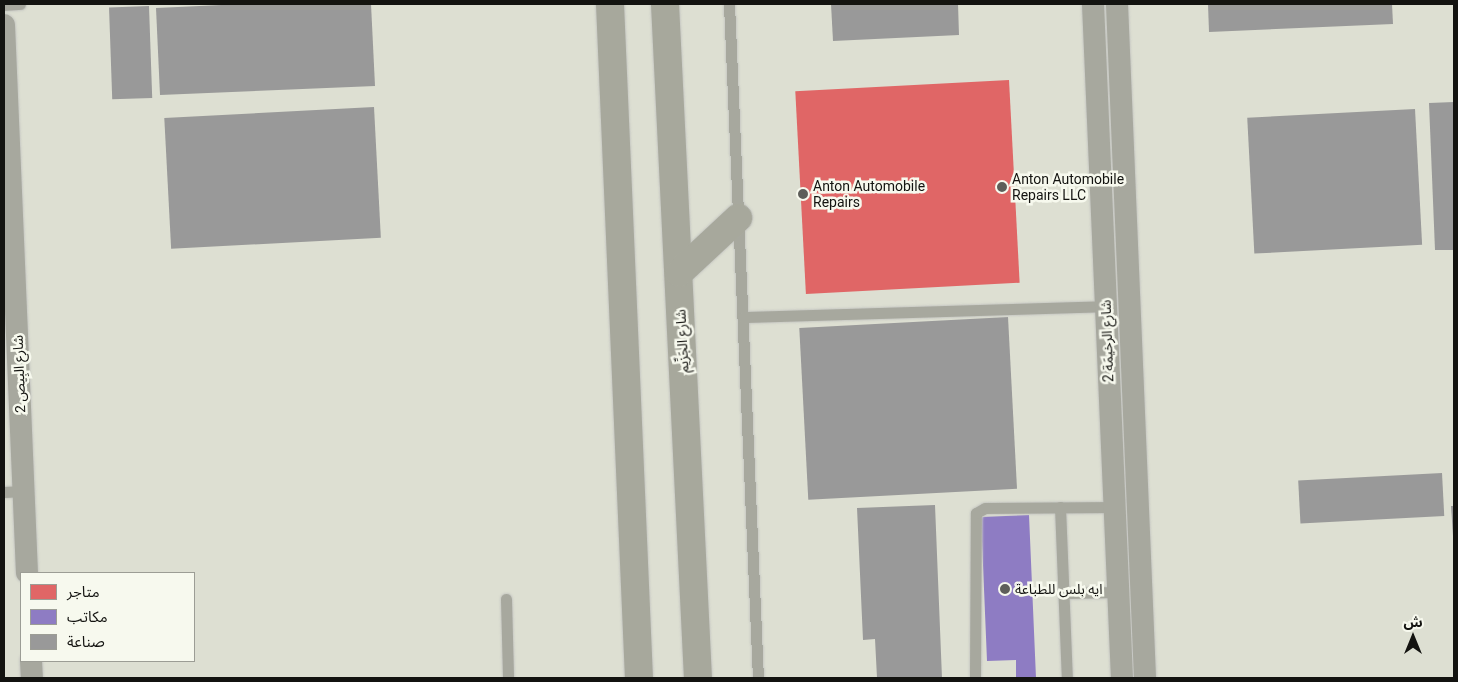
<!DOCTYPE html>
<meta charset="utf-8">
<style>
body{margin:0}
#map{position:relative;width:1458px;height:682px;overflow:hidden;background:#e8e9e3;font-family:Roboto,"Noto Sans Arabic",sans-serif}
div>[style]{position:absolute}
.built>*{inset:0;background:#dddfd2}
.shops>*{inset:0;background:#e06666;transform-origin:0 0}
.offices>*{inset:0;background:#8e7cc3}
.industry>*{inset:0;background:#999;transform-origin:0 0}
.roads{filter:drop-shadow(0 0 1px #c5c6c2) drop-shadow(0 0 1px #c5c6c2)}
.lane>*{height:11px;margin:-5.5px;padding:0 5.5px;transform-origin:5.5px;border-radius:5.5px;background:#a7a89e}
.street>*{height:22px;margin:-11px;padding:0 11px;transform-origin:11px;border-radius:11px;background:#a7a89e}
.secondary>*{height:28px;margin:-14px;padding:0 14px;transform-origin:14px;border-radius:14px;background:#a7a89c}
.dots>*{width:14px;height:14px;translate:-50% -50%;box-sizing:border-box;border:2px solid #f7f9ee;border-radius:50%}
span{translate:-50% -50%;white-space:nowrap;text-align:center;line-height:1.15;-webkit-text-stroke:5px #f7f9ee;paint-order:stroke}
.poi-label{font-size:14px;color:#131310}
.left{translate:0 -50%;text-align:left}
.street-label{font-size:14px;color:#131310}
.frame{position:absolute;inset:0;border:5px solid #131310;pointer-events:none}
.legend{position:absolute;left:20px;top:572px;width:175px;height:90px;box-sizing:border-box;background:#f7f9ee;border:1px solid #9c9d95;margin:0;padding:6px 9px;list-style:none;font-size:15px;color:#131310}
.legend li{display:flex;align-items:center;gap:10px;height:25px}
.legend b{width:25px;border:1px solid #9c9d95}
.north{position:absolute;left:1388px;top:612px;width:50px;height:50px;-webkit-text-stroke:4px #f7f9ee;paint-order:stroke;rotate:0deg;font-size:14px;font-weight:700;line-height:20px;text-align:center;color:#131310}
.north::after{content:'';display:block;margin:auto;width:18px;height:22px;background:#131310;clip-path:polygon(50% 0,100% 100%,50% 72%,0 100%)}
</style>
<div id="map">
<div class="built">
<i style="clip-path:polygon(evenodd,4px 4px,1454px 4px,1454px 678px,4px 678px,4px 4px,21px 573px,194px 573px,194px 661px,21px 661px,21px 573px)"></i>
</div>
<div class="shops">
<i style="left:1009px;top:80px;width:203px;height:214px;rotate:87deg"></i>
</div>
<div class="offices">
<i style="clip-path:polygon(1029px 515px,1036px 678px,1016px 678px,1016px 660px,987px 661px,981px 517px)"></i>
</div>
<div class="industry">
<i style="clip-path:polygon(243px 4px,371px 4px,375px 86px,160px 95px,156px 8px)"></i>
<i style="clip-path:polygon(831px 4px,958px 4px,959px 35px,833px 41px)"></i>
<i style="clip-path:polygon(1208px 4px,1392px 4px,1393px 24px,1209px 32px)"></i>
<i style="left:149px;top:6px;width:92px;height:40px;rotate:88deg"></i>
<i style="clip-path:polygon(1454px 102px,1454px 250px,1435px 250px,1429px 103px)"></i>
<i style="left:374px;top:107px;width:131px;height:210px;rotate:87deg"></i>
<i style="left:1415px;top:109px;width:136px;height:168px;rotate:87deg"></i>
<i style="left:1008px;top:317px;width:172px;height:209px;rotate:87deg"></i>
<i style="left:1442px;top:473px;width:43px;height:144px;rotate:87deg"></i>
<i style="clip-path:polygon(935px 505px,942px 678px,877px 678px,875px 639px,863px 640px,857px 508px)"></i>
<i style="clip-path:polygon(1451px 506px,1454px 506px,1454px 536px,1453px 536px)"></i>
</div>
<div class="roads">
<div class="lane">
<i style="left:729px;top:4px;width:675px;rotate:87.54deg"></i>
<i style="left:4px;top:5px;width:16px;rotate:-4deg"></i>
<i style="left:743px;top:317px;width:363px;rotate:-1.7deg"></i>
<i style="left:4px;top:492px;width:20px;rotate:-3deg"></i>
<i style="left:1060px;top:507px;width:171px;rotate:87.7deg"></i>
<i style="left:1064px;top:593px;width:54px;rotate:-1.1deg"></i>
<i style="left:506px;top:599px;width:79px;rotate:88.5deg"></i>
<i style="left:975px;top:678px;width:165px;rotate:-89.7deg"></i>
<i style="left:976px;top:513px;width:10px;rotate:-29deg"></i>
<i style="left:985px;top:508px;width:129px;rotate:-0.4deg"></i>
</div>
<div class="street">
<i style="left:1093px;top:4px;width:675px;rotate:87.54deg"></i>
<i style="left:1117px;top:4px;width:675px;rotate:87.62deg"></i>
<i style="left:4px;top:25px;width:548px;rotate:87.6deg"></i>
<i style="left:31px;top:661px;width:17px;rotate:87deg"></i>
</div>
<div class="secondary">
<i style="left:610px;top:4px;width:675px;rotate:87.54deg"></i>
<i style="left:665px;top:4px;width:675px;rotate:87.2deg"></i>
<i style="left:679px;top:273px;width:81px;rotate:-43deg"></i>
</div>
</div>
<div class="dots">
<i style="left:1002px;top:187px;background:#5e5e5a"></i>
<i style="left:803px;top:194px;background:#5e5e5a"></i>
<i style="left:1005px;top:589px;background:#5e5e5a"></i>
</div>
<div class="poi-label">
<span class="left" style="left:1012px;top:187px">Anton Automobile<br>Repairs LLC</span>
<span class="left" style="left:813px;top:194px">Anton Automobile<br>Repairs</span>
<span class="left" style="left:1015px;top:589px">ايه بلس للطباعة</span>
</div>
<div class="street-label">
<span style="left:682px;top:341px;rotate:-93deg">شارع الجَزِّيم</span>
<span style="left:1107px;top:341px;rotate:-92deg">شارع الرخيمَة 2</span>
<span style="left:19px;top:374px;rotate:-92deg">شارع البِيص 2</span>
</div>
<div class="frame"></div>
<ul class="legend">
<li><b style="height:14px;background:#e06666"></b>متاجر</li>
<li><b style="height:14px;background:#8e7cc3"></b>مكاتب</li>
<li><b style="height:14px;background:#999"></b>صناعة</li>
</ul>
<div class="north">ش</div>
</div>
